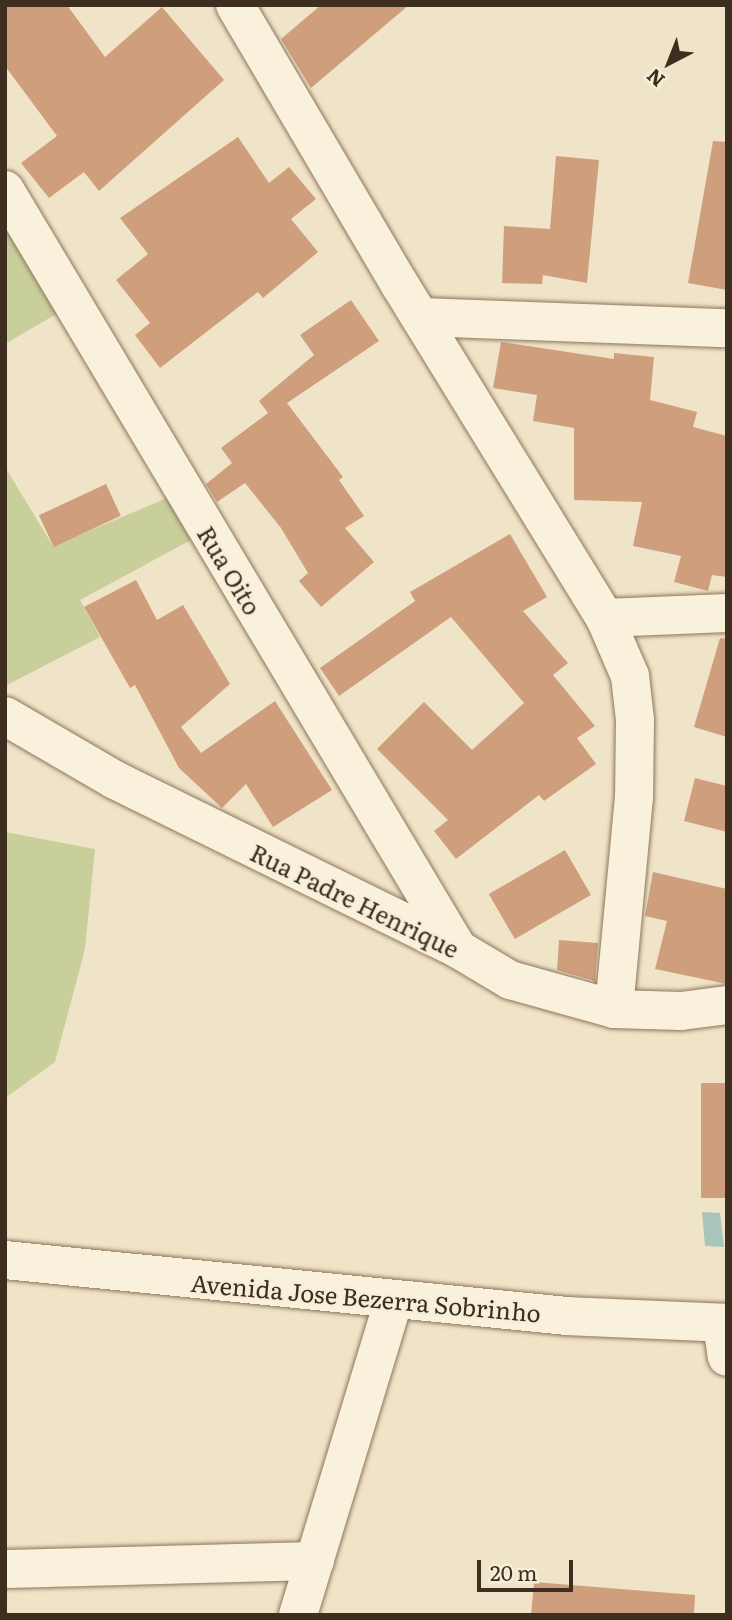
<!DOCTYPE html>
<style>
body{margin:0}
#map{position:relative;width:732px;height:1620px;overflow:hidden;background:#f0e4c8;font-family:Literata,serif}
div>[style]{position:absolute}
.green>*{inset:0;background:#c9cf9b}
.water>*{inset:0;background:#a9c4bc}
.building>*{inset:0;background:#cf9f7d;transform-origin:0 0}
.roads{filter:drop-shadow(0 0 2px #8d765c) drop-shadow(0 0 2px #8d765c)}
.street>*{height:38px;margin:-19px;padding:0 19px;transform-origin:19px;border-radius:19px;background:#faf1dc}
.secondary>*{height:38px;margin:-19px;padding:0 19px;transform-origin:19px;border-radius:19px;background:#faf1dc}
span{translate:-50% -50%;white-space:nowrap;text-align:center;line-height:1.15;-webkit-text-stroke:5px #f7eed8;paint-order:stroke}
.street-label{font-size:24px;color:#3d2e20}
.frame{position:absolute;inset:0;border:7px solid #3d2e20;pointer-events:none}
.north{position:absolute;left:634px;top:28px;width:70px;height:70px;-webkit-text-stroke:5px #f7eed8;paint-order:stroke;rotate:222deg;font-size:19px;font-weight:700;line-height:28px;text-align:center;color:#3d2e20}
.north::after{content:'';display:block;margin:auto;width:24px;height:32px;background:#3d2e20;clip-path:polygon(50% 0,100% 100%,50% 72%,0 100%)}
.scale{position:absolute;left:477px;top:1560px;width:96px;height:32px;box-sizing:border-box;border:4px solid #3d2e20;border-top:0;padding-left:9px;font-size:21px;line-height:24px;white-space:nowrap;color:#3d2e20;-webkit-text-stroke:5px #f7eed8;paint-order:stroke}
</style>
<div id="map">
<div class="green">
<i style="clip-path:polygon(5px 213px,58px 313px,5px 344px)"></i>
<i style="clip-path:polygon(5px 467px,53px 546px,167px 498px,191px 540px,80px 600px,100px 637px,5px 686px)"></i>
<i style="clip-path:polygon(5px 832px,95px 849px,85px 949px,55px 1062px,5px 1098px)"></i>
</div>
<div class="water">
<i style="clip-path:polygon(702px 1212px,720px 1213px,724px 1247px,705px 1246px)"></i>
</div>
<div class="building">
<i style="clip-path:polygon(5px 5px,67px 5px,105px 57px,162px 7px,224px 80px,99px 191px,84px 172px,49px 198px,21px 163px,57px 136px,5px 66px)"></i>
<i style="clip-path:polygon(321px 5px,409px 5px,311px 88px,281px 39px)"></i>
<i style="clip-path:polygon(238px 137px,269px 183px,289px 167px,316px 199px,291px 219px,318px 252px,263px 298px,258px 292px,160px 368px,135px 335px,150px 323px,116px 280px,148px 254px,120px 218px)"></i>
<i style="clip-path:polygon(713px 141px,727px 142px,727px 290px,688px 283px)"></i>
<i style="clip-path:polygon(556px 156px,599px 160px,587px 283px,543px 275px,542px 284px,502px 283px,504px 226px,550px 229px)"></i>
<i style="clip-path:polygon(351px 300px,379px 341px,287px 403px,343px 477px,339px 480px,364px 516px,345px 528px,374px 562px,321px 607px,299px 581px,308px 573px,281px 528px,245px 483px,217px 502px,206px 484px,232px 463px,221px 448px,268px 413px,259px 401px,314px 355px,300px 335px)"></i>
<i style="clip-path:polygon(501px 342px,614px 359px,614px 353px,654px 357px,650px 400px,697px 412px,693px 427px,727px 436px,727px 577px,712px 575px,708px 591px,674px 582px,681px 556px,633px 546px,642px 502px,574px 500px,574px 428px,533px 421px,537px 395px,493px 388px)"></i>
<i style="left:106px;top:484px;width:35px;height:74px;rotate:65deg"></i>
<i style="clip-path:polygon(510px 534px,547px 597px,523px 611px,568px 663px,553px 675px,595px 726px,577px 738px,596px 764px,544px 801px,539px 795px,456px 859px,434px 831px,448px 820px,377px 749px,424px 702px,472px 750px,524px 703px,451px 617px,339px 696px,320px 668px,415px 601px,410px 592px)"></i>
<i style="clip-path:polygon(136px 580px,157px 620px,183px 605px,230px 684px,181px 727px,201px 753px,275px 701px,332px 790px,273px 827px,246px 784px,222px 808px,179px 768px,135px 685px,130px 688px,84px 607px)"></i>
<i style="clip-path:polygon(720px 638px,727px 639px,727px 737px,694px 727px)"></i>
<i style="clip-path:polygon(695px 778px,727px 786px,727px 832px,684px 821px)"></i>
<i style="left:565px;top:850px;width:52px;height:88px;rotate:60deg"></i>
<i style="clip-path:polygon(653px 872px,727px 889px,727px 984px,655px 969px,667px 921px,645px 916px)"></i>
<i style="clip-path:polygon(559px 940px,598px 943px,595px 981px,557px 970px)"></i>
<i style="left:701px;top:1083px;width:26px;height:115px"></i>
<i style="clip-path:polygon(534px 1582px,695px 1595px,694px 1615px,531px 1615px)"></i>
</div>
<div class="roads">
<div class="street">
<i style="left:235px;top:5px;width:325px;rotate:59.5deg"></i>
<i style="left:400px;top:285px;width:391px;rotate:58.4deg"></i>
<i style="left:605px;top:618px;width:63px;rotate:66.7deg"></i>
<i style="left:630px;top:676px;width:44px;rotate:83.5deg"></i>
<i style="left:635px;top:720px;width:77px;rotate:90.7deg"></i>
<i style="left:634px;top:797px;width:213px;rotate:95.4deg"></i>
<i style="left:5px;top:190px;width:884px;rotate:59.17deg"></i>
<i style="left:420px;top:317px;width:307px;rotate:2.1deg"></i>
<i style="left:605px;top:618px;width:122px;rotate:-2.3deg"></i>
<i style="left:5px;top:716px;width:127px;rotate:30.2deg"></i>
<i style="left:115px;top:780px;width:382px;rotate:26.2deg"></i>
<i style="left:458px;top:949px;width:61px;rotate:30.8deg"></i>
<i style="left:510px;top:980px;width:108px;rotate:15.6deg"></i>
<i style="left:614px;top:1009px;width:67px;rotate:1.7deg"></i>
<i style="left:681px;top:1011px;width:46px;rotate:-7.4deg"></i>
<i style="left:722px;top:1323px;width:34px;rotate:82deg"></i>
<i style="left:5px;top:1569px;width:310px;rotate:-1.5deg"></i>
<i style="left:298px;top:1615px;width:330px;rotate:-73.1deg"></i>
</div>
<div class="secondary">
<i style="left:5px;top:1260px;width:565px;rotate:5.69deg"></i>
<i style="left:567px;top:1316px;width:160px;rotate:2.5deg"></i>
</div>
</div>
<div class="street-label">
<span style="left:230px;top:570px;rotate:59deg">Rua Oito</span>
<span style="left:355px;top:900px;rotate:26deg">Rua Padre Henrique</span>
<span style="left:366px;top:1297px;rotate:5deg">Avenida Jose Bezerra Sobrinho</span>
</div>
<div class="frame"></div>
<div class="north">N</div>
<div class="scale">20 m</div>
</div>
